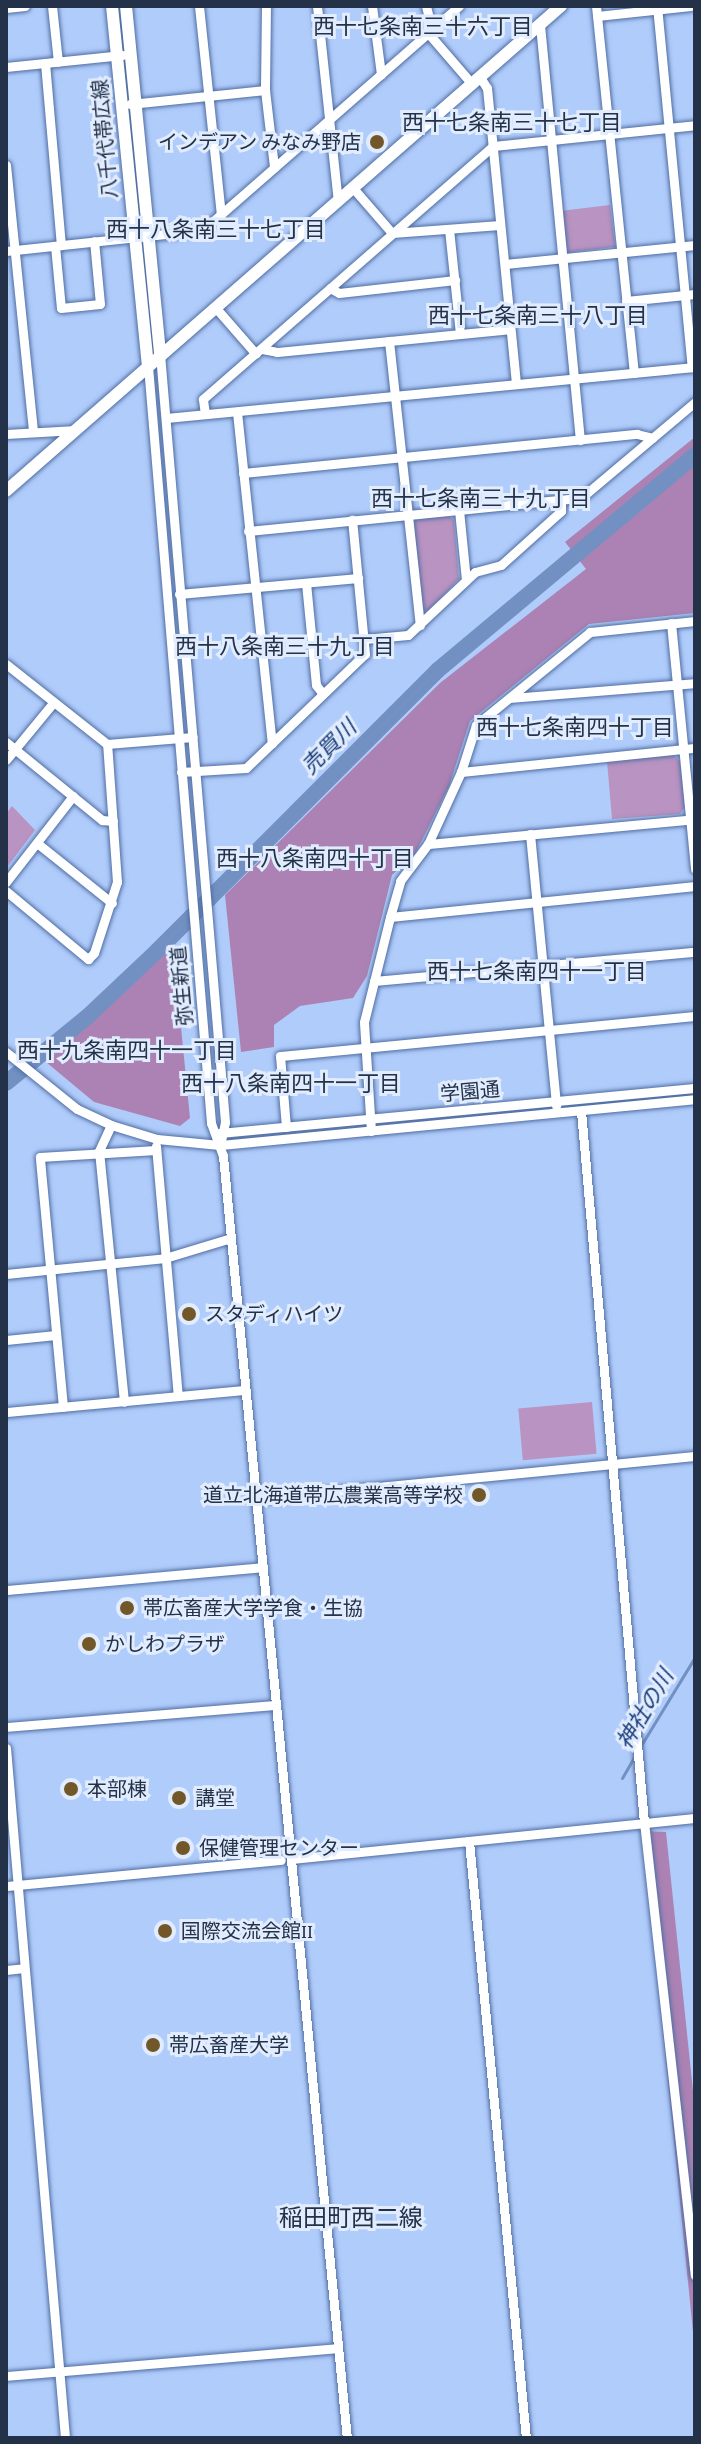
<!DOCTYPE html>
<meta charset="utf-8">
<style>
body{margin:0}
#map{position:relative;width:701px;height:2444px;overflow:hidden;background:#b0ccfb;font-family:"Crimson Pro","Noto Sans JP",serif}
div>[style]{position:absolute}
.green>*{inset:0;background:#b993c1;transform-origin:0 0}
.forest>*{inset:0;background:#ab82b3}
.stream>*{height:3px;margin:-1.5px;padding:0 1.5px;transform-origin:1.5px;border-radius:1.5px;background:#7290c2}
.river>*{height:16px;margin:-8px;padding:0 8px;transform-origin:8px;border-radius:8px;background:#7290c2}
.roads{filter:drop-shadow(0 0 2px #506ea3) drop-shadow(0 0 2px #506ea3)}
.minor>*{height:9px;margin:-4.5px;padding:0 4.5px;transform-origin:4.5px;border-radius:4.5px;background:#fff}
.major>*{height:12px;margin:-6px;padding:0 6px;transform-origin:6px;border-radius:6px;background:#fff}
.dots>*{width:22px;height:22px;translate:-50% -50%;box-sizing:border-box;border:4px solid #e1ecfe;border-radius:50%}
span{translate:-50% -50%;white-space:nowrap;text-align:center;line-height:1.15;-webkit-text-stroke:6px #e1ecfe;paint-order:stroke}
.street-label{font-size:20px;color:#243249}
.poi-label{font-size:20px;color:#243249}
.right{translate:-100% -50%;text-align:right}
.left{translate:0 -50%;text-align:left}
.neighbourhood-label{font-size:22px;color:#243249}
.water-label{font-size:22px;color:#193c7a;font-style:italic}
.quarter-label{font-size:24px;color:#243249}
.frame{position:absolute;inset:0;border:8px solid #243249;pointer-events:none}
</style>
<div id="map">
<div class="green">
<i style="left:610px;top:205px;width:42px;height:48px;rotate:83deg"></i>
<i style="clip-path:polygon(447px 515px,454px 520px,459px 579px,428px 611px,419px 608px,410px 521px)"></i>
<i style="clip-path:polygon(673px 755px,680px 761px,685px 807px,680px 814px,612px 819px,607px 761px)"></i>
<i style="clip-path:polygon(12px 806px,35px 830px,7px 867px,6px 814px)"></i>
<i style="left:592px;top:1402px;width:52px;height:74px;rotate:85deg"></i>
</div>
<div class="forest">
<i style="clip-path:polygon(695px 437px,695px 613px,589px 624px,470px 721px,449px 786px,415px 854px,392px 875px,367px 976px,353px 998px,300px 1006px,274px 1025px,274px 1047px,241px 1052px,225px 895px,440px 683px,586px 569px,565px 542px)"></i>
<i style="clip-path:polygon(173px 946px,190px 1118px,180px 1126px,94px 1102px,46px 1062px)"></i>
<i style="clip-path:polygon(643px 1831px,666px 1832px,695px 2110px,695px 2352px)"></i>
</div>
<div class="stream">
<i style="left:640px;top:1747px;width:105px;rotate:-58.6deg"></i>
<i style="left:622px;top:1778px;width:24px;rotate:-60deg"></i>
</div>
<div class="river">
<i style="left:6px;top:1083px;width:104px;rotate:-39.2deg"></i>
<i style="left:87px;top:1017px;width:98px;rotate:-43.3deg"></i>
<i style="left:158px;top:950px;width:396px;rotate:-45deg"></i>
<i style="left:438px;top:670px;width:335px;rotate:-39.9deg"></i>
</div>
<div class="roads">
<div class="minor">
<i style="left:52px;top:6px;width:56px;rotate:83.9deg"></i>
<i style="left:199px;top:6px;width:210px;rotate:84deg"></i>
<i style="left:266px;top:6px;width:84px;rotate:90.7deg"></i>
<i style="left:265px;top:90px;width:78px;rotate:83.3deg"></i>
<i style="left:317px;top:6px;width:196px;rotate:83.9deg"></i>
<i style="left:372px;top:6px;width:69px;rotate:82.5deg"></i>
<i style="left:426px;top:6px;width:25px;rotate:76deg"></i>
<i style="left:596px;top:6px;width:369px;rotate:84.1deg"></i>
<i style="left:657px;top:6px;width:363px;rotate:84.5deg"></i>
<i style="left:6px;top:8px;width:19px;rotate:-6deg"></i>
<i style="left:597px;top:16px;width:94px;rotate:-6.1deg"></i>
<i style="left:540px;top:25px;width:417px;rotate:84.5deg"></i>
<i style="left:428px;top:33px;width:67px;rotate:49.2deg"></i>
<i style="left:45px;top:63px;width:183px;rotate:85deg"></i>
<i style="left:6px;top:67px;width:117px;rotate:-5.9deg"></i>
<i style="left:480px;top:77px;width:13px;rotate:58deg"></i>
<i style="left:487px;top:88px;width:297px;rotate:84.4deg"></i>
<i style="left:130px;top:104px;width:136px;rotate:-5.9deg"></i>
<i style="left:6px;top:165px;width:267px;rotate:84.2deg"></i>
<i style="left:353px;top:188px;width:60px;rotate:49.1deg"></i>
<i style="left:392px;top:233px;width:108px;rotate:-4.2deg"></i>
<i style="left:449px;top:229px;width:105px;rotate:84deg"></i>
<i style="left:55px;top:246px;width:62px;rotate:84.5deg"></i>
<i style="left:61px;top:308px;width:39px;rotate:-6deg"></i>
<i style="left:100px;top:304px;width:63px;rotate:-95.4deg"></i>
<i style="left:6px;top:251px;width:198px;rotate:-6.1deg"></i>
<i style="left:203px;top:230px;width:340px;rotate:-41.2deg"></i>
<i style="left:505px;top:264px;width:191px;rotate:-5.7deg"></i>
<i style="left:330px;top:288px;width:10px;rotate:29deg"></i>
<i style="left:339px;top:293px;width:117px;rotate:-6.4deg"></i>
<i style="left:626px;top:301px;width:69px;rotate:-5.8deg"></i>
<i style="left:215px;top:307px;width:62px;rotate:48.9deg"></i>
<i style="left:389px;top:341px;width:286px;rotate:83.8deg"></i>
<i style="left:262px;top:349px;width:15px;rotate:11deg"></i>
<i style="left:277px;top:352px;width:234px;rotate:-5.6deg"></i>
<i style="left:160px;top:354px;width:771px;rotate:85.16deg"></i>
<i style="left:225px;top:1122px;width:24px;rotate:102deg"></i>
<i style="left:148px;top:366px;width:760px;rotate:85.24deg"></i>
<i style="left:211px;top:1123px;width:35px;rotate:70deg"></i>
<i style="left:223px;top:1156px;width:1288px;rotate:84.48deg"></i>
<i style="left:237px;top:412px;width:333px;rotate:84deg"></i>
<i style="left:205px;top:414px;width:15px;rotate:-98deg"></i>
<i style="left:203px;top:399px;width:385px;rotate:-41.1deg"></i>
<i style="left:493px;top:146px;width:203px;rotate:-5.9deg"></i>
<i style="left:166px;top:418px;width:531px;rotate:-5.51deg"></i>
<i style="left:6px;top:434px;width:70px;rotate:-3.3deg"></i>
<i style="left:243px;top:473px;width:396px;rotate:-5.7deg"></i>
<i style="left:637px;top:434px;width:16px;rotate:14deg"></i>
<i style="left:459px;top:510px;width:70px;rotate:84.3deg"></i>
<i style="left:248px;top:531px;width:335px;rotate:-5.7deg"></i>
<i style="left:581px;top:498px;width:149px;rotate:-40.1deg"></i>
<i style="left:306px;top:583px;width:102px;rotate:84.4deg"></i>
<i style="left:316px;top:685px;width:11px;rotate:52deg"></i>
<i style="left:179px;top:594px;width:180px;rotate:-5.1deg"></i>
<i style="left:671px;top:623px;width:247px;rotate:84.4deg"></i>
<i style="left:364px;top:639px;width:44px;rotate:-5.2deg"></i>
<i style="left:408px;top:635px;width:92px;rotate:-43.2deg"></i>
<i style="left:475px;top:572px;width:27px;rotate:-15deg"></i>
<i style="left:501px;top:565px;width:81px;rotate:-42deg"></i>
<i style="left:561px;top:511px;width:10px;rotate:-90deg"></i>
<i style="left:6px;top:664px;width:129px;rotate:38.4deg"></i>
<i style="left:107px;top:744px;width:86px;rotate:-4.7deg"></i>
<i style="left:510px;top:698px;width:186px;rotate:-4.6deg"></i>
<i style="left:6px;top:742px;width:124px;rotate:39.1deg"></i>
<i style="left:102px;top:820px;width:11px;rotate:5deg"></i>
<i style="left:6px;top:760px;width:74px;rotate:-50.5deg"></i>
<i style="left:181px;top:772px;width:65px;rotate:-3.5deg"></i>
<i style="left:246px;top:768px;width:165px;rotate:-43.8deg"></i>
<i style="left:365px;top:654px;width:135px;rotate:-95.5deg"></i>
<i style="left:461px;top:772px;width:235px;rotate:-5.9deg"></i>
<i style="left:530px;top:834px;width:273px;rotate:84.5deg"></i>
<i style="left:37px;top:843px;width:96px;rotate:38.7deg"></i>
<i style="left:428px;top:844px;width:268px;rotate:-5.3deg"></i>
<i style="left:6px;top:882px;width:109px;rotate:-52.1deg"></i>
<i style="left:6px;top:891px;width:107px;rotate:39.7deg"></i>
<i style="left:88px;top:959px;width:8px;rotate:-45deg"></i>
<i style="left:94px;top:953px;width:75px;rotate:-72.1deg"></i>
<i style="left:117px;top:882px;width:138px;rotate:-94.1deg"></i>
<i style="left:390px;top:917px;width:307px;rotate:-5.8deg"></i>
<i style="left:374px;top:981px;width:322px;rotate:-5.2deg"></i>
<i style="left:6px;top:1052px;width:91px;rotate:38.8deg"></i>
<i style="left:77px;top:1109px;width:38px;rotate:25deg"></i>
<i style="left:111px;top:1125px;width:48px;rotate:16.9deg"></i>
<i style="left:157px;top:1139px;width:63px;rotate:5.4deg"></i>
<i style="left:220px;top:1145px;width:477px;rotate:-5.5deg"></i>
<i style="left:581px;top:1111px;width:714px;rotate:84.94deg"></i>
<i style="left:644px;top:1822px;width:456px;rotate:83.6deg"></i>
<i style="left:111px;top:1125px;width:29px;rotate:115deg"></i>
<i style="left:99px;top:1151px;width:252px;rotate:84.3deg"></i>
<i style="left:286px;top:1127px;width:71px;rotate:-94.8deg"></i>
<i style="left:280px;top:1056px;width:417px;rotate:-5.5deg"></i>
<i style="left:371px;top:1131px;width:109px;rotate:-93.7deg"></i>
<i style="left:364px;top:1022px;width:108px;rotate:-76.1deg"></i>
<i style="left:390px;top:917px;width:37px;rotate:-74deg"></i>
<i style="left:400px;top:881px;width:46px;rotate:-52.9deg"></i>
<i style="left:428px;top:844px;width:79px;rotate:-65.4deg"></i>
<i style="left:461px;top:772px;width:49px;rotate:-72.3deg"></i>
<i style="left:476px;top:725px;width:147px;rotate:-39.2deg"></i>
<i style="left:590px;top:632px;width:106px;rotate:-6deg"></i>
<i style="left:219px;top:1133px;width:478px;rotate:-5.4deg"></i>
<i style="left:156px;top:1146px;width:251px;rotate:85deg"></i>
<i style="left:6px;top:1274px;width:160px;rotate:-5.7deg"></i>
<i style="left:165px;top:1258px;width:69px;rotate:-16.9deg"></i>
<i style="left:6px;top:1340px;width:50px;rotate:-5.7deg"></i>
<i style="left:63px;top:1407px;width:251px;rotate:-95.3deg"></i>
<i style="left:40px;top:1157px;width:116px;rotate:-3.5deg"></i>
<i style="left:6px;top:1412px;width:240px;rotate:-5.3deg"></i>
<i style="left:255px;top:1499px;width:442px;rotate:-5.6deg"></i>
<i style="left:6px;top:1590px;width:258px;rotate:-5.1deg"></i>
<i style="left:6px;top:1727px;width:271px;rotate:-4.7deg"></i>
<i style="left:6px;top:1748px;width:693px;rotate:85.11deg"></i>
<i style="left:469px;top:1841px;width:600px;rotate:84.55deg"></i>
<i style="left:291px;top:1859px;width:406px;rotate:-5.8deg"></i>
<i style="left:6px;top:1886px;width:276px;rotate:-5.4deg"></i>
<i style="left:6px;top:1970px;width:18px;rotate:-6deg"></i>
<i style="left:6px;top:2376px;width:333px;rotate:-4.8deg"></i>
</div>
<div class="major">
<i style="left:112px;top:6px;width:362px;rotate:84.3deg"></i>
<i style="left:126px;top:6px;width:350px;rotate:84.4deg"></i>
<i style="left:6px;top:491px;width:737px;rotate:-41.15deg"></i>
</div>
</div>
<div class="dots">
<i style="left:377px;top:142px;background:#725829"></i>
<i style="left:189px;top:1314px;background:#725829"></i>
<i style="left:479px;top:1495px;background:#725829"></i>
<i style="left:127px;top:1608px;background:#725829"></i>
<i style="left:89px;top:1644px;background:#725829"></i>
<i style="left:71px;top:1789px;background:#725829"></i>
<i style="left:179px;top:1798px;background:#725829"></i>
<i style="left:183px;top:1848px;background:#725829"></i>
<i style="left:165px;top:1931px;background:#725829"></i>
<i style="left:153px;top:2045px;background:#725829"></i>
</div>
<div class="street-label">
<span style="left:105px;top:139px;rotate:-95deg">八千代帯広線</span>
<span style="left:182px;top:986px;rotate:-95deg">弥生新道</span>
<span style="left:470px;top:1092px;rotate:-5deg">学園通</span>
</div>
<div class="poi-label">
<span class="right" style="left:361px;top:142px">インデアン みなみ野店</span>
<span class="left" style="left:205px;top:1314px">スタディハイツ</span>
<span class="right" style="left:463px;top:1495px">道立北海道帯広農業高等学校</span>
<span class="left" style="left:143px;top:1608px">帯広畜産大学学食・生協</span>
<span class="left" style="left:105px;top:1644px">かしわプラザ</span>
<span class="left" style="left:87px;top:1789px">本部棟</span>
<span class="left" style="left:195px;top:1798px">講堂</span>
<span class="left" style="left:199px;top:1848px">保健管理センター</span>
<span class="left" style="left:181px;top:1931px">国際交流会館II</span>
<span class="left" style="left:169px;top:2045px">帯広畜産大学</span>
</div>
<div class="neighbourhood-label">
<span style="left:423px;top:27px">西十七条南三十六丁目</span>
<span style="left:512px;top:123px">西十七条南三十七丁目</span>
<span style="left:216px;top:230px">西十八条南三十七丁目</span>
<span style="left:538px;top:316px">西十七条南三十八丁目</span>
<span style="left:481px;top:499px">西十七条南三十九丁目</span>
<span style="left:285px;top:647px">西十八条南三十九丁目</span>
<span style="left:575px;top:728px">西十七条南四十丁目</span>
<span style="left:315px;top:859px">西十八条南四十丁目</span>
<span style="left:537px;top:972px">西十七条南四十一丁目</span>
<span style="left:127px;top:1051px">西十九条南四十一丁目</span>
<span style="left:291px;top:1084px">西十八条南四十一丁目</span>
</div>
<div class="water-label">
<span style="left:329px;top:747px;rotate:-45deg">売買川</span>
<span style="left:645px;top:1709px;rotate:-59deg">神社の川</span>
</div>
<div class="quarter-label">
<span style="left:351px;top:2218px">稲田町西二線</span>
</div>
<div class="frame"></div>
</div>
